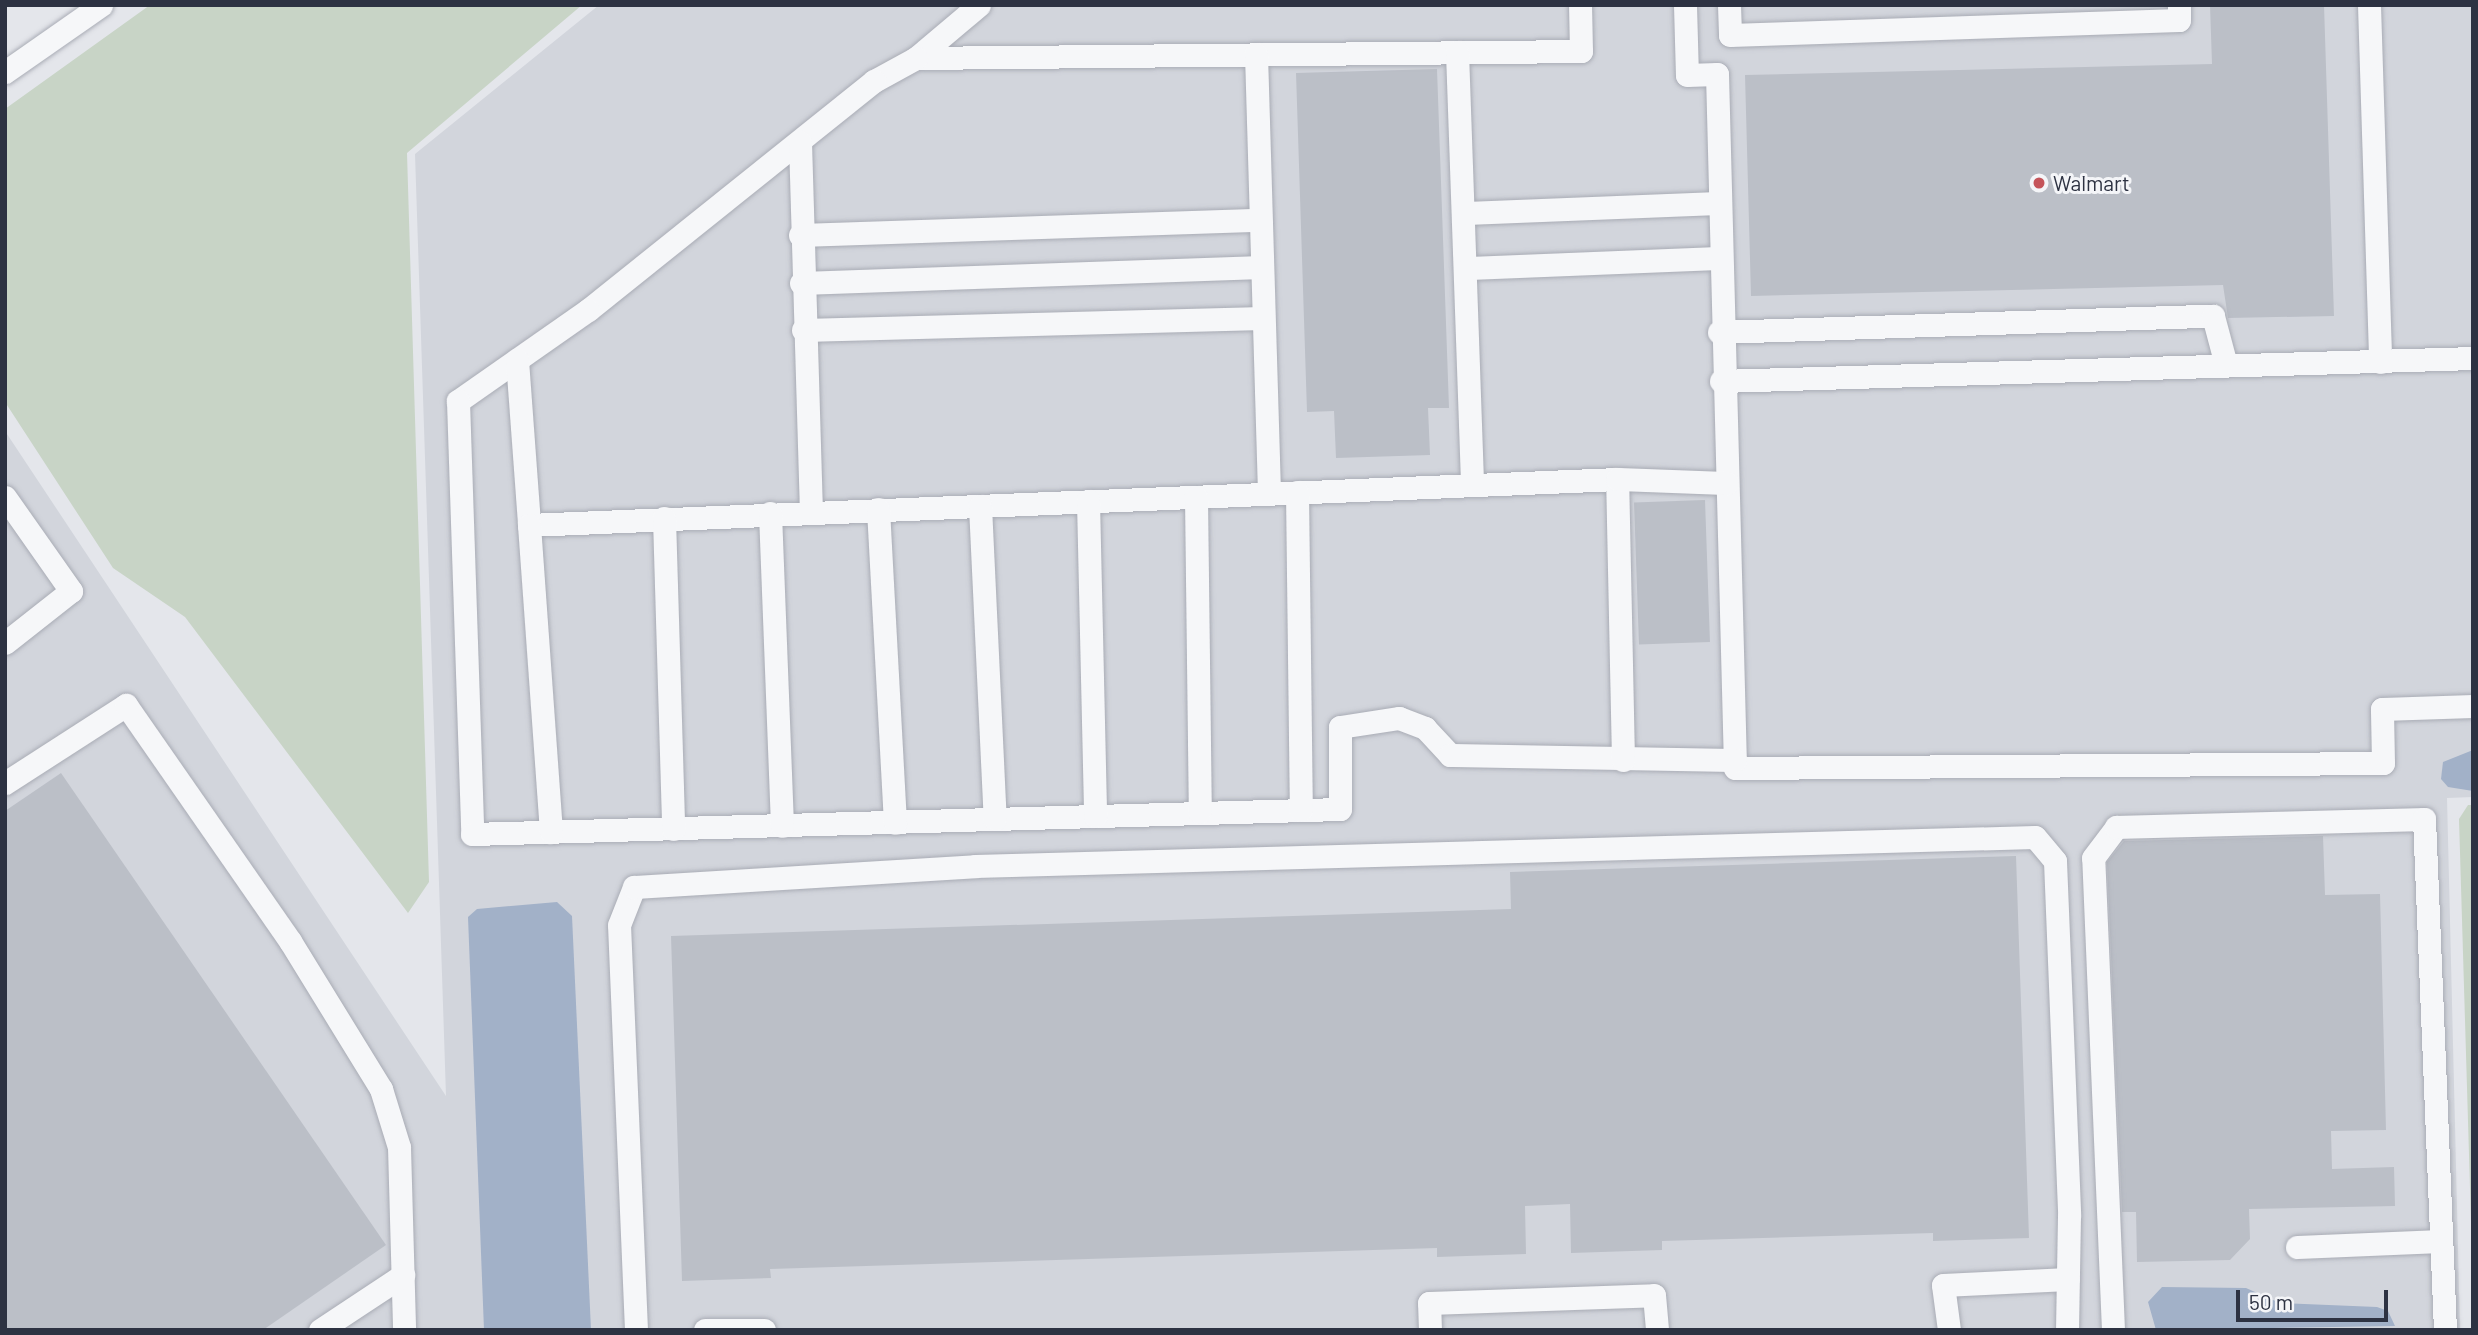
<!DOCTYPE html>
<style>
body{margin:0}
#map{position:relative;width:2478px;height:1335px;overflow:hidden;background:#e4e6eb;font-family:Barlow,sans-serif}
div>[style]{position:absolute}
.built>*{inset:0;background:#d2d5dc}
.green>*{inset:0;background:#c8d4c6}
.water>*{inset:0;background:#a2b1c8}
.building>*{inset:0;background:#bbbfc7;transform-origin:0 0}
.roads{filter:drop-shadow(0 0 2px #a9acb5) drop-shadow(0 0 2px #a9acb5)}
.minor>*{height:23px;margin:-11.5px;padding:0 11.5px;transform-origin:11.5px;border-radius:11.5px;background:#f6f7f9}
.dots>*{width:19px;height:19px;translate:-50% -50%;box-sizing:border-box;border:4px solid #f4f5f8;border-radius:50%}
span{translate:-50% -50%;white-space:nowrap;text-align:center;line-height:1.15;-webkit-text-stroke:6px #f4f5f8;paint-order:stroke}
.poi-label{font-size:21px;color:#2d3242}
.left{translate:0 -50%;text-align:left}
.frame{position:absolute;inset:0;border:7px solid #2d3242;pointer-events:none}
.scale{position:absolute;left:2236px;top:1290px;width:152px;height:32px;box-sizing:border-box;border:4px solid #2d3242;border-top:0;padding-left:9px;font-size:21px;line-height:24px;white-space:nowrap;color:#2d3242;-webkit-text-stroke:5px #f4f5f8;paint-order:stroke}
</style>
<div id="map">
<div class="built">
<i style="clip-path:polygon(599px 5px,2473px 5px,2473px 797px,2447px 798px,2460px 1330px,5px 1330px,5px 431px,446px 1096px,415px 154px)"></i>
</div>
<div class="green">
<i style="clip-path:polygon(150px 5px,582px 5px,407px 153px,429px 882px,408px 913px,185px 617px,113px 568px,5px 402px,5px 109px)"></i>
<i style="clip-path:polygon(2468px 805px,2473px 805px,2473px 1289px,2459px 819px)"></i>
</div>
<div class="water">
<i style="clip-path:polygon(2473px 750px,2473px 791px,2448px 787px,2441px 779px,2443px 762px)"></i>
<i style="clip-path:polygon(557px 902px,572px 916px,591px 1330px,484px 1330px,468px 917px,477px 909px)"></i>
<i style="clip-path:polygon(2162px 1287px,2246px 1288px,2280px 1303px,2377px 1307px,2388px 1311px,2395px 1326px,2156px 1330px,2148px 1302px)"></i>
</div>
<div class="building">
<i style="clip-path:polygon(2210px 5px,2324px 5px,2334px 316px,2228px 318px,2223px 285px,1751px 296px,1745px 75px,2212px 64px)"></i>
<i style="clip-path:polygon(1437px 69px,1449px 408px,1428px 408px,1430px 455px,1336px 458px,1334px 411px,1307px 412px,1296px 73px)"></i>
<i style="left:1705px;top:500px;width:142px;height:71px;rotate:88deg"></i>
<i style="clip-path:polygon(61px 773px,386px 1245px,263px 1330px,5px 1330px,5px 811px)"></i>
<i style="clip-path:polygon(2323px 836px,2325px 895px,2380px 894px,2386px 1130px,2331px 1131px,2332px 1169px,2394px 1167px,2395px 1206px,2249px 1209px,2250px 1239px,2230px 1260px,2137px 1262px,2136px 1212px,2122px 1212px,2107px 862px,2124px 841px)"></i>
<i style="clip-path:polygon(2016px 856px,2029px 1238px,1933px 1241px,1933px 1233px,1662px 1241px,1662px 1250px,1571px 1253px,1570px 1204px,1525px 1206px,1526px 1254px,1437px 1257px,1437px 1248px,770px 1269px,771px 1278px,682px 1281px,671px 936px,1511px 909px,1510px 872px)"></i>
</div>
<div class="roads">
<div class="minor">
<i style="left:979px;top:5px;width:82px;rotate:139.9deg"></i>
<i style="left:916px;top:58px;width:665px;rotate:-0.6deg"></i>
<i style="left:1581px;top:51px;width:46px;rotate:-91.2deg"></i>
<i style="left:1685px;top:5px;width:70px;rotate:88.4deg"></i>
<i style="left:1687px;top:75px;width:30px;rotate:-2deg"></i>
<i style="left:1717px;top:74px;width:694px;rotate:88.51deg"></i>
<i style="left:1735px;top:768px;width:648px;rotate:-0.44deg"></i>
<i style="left:2383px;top:763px;width:54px;rotate:-91.1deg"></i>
<i style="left:2382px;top:709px;width:91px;rotate:-1.9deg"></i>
<i style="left:1729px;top:5px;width:30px;rotate:88deg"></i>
<i style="left:1730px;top:35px;width:449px;rotate:-1.9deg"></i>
<i style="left:2179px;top:20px;width:15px;rotate:-90deg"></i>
<i style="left:2369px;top:5px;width:357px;rotate:88.2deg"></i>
<i style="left:1457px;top:52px;width:432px;rotate:88deg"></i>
<i style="left:1256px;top:54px;width:439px;rotate:88.3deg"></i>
<i style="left:916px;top:58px;width:48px;rotate:151.3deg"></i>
<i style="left:874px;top:81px;width:366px;rotate:141.3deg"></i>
<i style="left:588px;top:310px;width:159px;rotate:145deg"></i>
<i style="left:458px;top:401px;width:433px;rotate:88.1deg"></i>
<i style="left:472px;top:834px;width:868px;rotate:-1.65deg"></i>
<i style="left:1340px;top:809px;width:82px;rotate:-90deg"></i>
<i style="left:1340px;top:727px;width:60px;rotate:-8.7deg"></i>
<i style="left:1399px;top:718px;width:28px;rotate:21deg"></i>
<i style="left:1425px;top:728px;width:37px;rotate:47deg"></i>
<i style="left:1450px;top:755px;width:285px;rotate:1deg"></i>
<i style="left:5px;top:72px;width:117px;rotate:-34.9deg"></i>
<i style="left:800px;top:142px;width:369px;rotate:88.3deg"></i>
<i style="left:1466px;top:213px;width:252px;rotate:-2.3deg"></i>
<i style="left:800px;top:235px;width:460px;rotate:-1.9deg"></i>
<i style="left:1469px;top:268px;width:249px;rotate:-2.3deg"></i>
<i style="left:801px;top:283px;width:461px;rotate:-2deg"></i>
<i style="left:803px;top:330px;width:460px;rotate:-1.5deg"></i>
<i style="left:1719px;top:332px;width:494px;rotate:-1.9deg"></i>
<i style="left:2213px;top:316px;width:51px;rotate:75.1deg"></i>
<i style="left:517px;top:360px;width:165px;rotate:85.8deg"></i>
<i style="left:529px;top:525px;width:1089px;rotate:-2.42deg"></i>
<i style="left:1721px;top:381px;width:752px;rotate:-1.75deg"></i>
<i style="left:1297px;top:492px;width:318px;rotate:89.3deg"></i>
<i style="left:5px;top:497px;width:115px;rotate:54.9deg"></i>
<i style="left:71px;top:591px;width:84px;rotate:141.8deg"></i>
<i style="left:1196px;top:497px;width:315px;rotate:89.3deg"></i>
<i style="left:1088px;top:501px;width:315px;rotate:88.7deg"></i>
<i style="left:980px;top:506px;width:313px;rotate:87.3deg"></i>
<i style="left:878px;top:509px;width:314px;rotate:86.9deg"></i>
<i style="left:770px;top:513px;width:313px;rotate:87.8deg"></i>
<i style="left:664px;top:518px;width:311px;rotate:88.3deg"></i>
<i style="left:529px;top:525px;width:308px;rotate:85.9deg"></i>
<i style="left:1623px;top:760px;width:281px;rotate:-91.2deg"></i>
<i style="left:1617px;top:479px;width:110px;rotate:2.1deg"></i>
<i style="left:5px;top:783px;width:144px;rotate:-32.8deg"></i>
<i style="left:126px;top:705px;width:287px;rotate:55.2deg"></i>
<i style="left:290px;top:941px;width:174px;rotate:58.4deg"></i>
<i style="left:381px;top:1089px;width:61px;rotate:72.8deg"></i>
<i style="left:399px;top:1147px;width:183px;rotate:88.4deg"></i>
<i style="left:2297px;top:1247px;width:144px;rotate:-2.4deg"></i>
<i style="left:320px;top:1330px;width:100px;rotate:-33.5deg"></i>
<i style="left:636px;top:1330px;width:405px;rotate:-92.4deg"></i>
<i style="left:619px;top:925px;width:41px;rotate:-68.5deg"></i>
<i style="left:634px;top:887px;width:342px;rotate:-3.5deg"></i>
<i style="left:975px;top:866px;width:1060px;rotate:-1.57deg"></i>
<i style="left:2035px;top:837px;width:31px;rotate:50deg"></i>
<i style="left:2055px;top:861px;width:355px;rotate:87.7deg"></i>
<i style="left:2069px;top:1216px;width:114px;rotate:91deg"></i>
<i style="left:705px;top:1330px;width:59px"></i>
<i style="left:1430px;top:1330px;width:27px;rotate:-92deg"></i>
<i style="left:1429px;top:1303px;width:225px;rotate:-2deg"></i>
<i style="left:1654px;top:1295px;width:35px;rotate:85deg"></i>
<i style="left:1949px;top:1330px;width:45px;rotate:-97.6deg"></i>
<i style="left:1943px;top:1285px;width:125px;rotate:-2.7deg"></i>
<i style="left:2113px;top:1330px;width:472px;rotate:-92.4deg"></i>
<i style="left:2093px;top:858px;width:39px;rotate:-53deg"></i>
<i style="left:2116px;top:827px;width:308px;rotate:-1.5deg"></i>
<i style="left:2424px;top:819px;width:511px;rotate:87.65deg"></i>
</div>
</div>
<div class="dots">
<i style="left:2039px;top:183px;background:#c5545a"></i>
</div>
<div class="poi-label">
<span class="left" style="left:2053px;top:183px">Walmart</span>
</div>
<div class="frame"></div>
<div class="scale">50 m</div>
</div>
